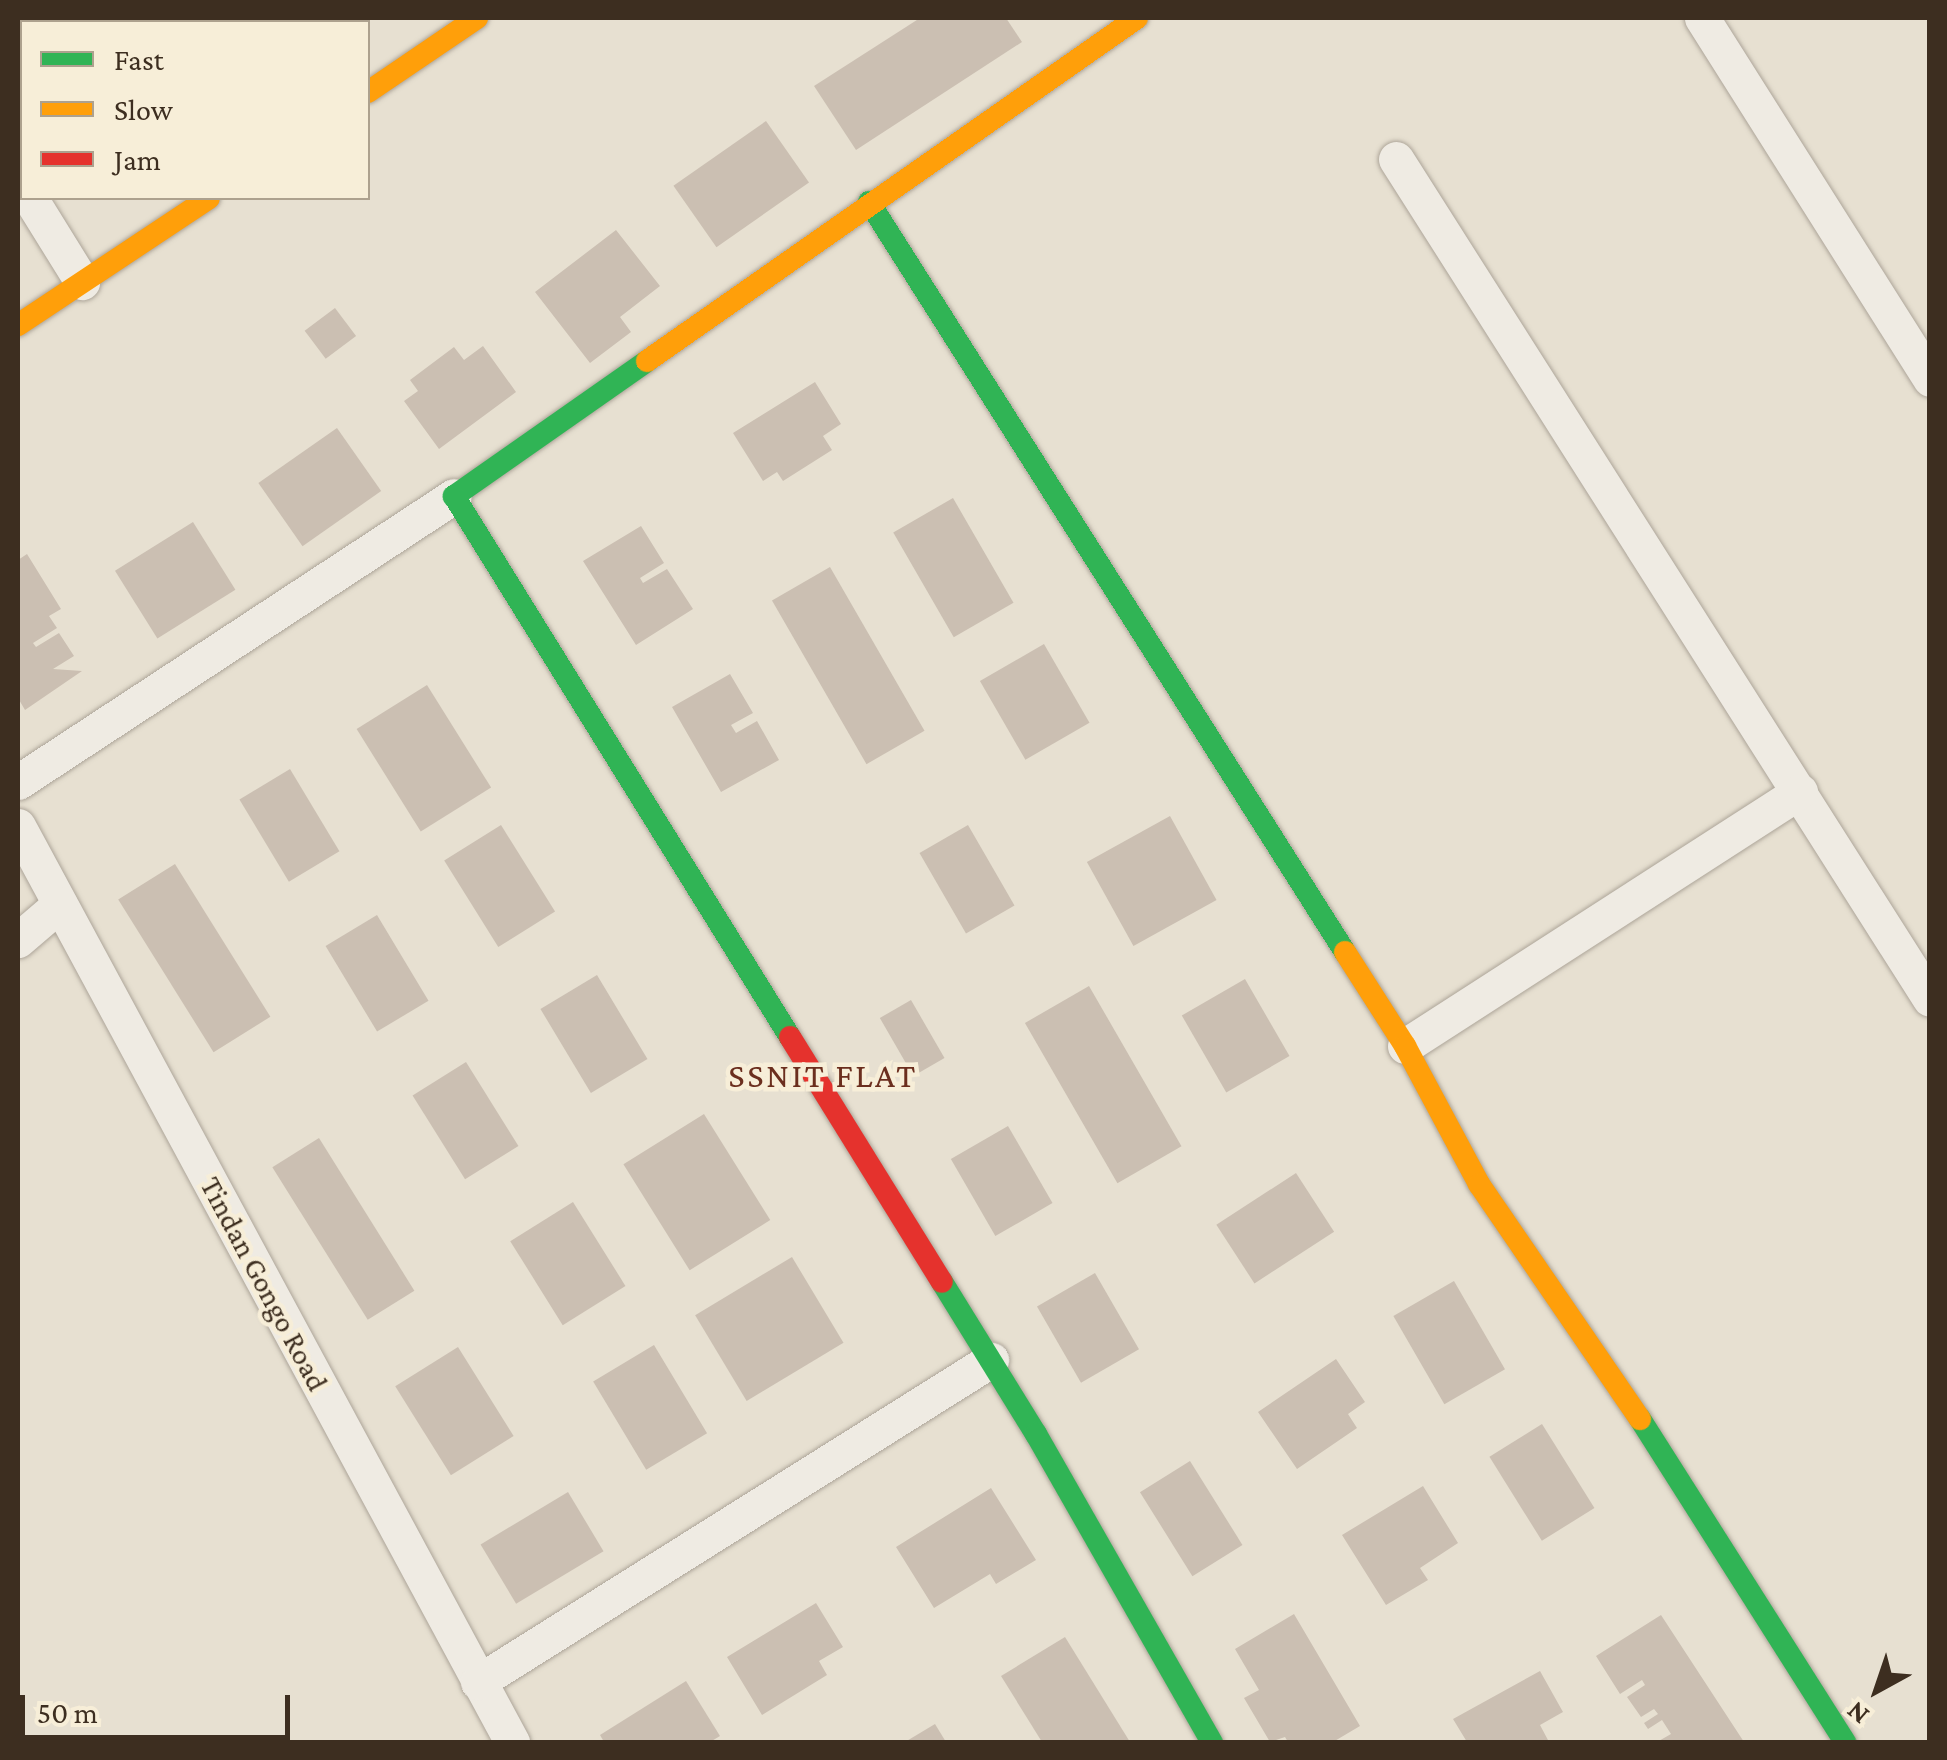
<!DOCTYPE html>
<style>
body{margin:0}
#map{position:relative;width:1947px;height:1760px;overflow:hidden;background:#e7e0d1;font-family:"Crimson Pro",serif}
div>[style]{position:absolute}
.building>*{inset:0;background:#cbbfb2;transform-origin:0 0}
.roads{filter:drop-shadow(0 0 2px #ada599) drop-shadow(0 0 2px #ada599)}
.street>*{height:35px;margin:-17.5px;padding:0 17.5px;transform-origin:17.5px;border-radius:17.5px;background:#efebe3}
.fast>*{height:22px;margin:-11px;padding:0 11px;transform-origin:11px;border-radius:11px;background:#30b455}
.slow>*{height:22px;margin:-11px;padding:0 11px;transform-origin:11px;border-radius:11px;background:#ff9f0a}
.jam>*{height:22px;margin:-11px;padding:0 11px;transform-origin:11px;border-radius:11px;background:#e5322d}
span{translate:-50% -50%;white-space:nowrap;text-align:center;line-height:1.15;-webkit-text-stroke:9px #f7eed8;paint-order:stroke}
.street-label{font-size:30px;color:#3d2e20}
.quarter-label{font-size:35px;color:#6b2e1e;letter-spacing:2.5px}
.frame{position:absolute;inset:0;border:20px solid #3d2e20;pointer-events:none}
.legend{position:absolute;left:20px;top:20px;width:350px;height:180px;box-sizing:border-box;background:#f7eed8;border:2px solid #ada18e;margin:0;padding:12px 18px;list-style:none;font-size:30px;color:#3d2e20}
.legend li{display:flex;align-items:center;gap:20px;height:50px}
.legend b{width:50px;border:2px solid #ada18e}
.north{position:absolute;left:1827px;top:1640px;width:100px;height:100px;-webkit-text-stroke:8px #f7eed8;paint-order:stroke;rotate:220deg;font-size:28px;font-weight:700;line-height:40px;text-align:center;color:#3d2e20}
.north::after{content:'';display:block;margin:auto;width:35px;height:45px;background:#3d2e20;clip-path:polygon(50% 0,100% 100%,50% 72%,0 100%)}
.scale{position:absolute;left:20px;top:1695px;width:270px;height:45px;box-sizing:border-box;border:5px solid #3d2e20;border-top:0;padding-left:12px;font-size:30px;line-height:35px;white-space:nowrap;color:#3d2e20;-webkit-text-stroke:8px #f7eed8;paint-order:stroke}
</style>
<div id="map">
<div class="building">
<i style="clip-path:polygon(920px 18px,1006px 18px,1022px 42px,856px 150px,814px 86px)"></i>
<i style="left:766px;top:121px;width:75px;height:113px;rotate:55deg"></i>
<i style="clip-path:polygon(616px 230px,660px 286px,620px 317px,631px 332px,590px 363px,535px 292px)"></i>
<i style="left:335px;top:308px;width:35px;height:38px;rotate:53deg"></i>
<i style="clip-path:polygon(483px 346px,516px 392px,439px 449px,404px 401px,418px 391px,410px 380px,454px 347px,464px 360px)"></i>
<i style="clip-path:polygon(815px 382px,841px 424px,823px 436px,832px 450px,783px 481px,777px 472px,763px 481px,733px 433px)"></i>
<i style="left:337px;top:428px;width:77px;height:96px;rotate:55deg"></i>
<i style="left:953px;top:498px;width:121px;height:69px;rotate:60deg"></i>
<i style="left:193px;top:522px;width:80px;height:92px;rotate:58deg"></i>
<i style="clip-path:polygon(641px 526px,664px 563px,640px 578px,643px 583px,667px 569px,693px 609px,636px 645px,583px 561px)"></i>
<i style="clip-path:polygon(27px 554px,61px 609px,49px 616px,57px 628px,33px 643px,36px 647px,59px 633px,74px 656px,53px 669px,82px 671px,25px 710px,18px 698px,18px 560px)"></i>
<i style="left:830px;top:567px;width:189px;height:67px;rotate:60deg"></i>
<i style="left:1044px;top:644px;width:91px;height:74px;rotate:60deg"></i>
<i style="clip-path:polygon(730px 674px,753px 713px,731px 725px,736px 733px,757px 721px,779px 760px,721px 792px,672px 707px)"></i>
<i style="left:427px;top:685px;width:121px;height:83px;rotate:58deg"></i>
<i style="left:290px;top:769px;width:96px;height:59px;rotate:59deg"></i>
<i style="left:1170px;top:816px;width:96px;height:95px;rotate:61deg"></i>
<i style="left:501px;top:825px;width:102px;height:67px;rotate:58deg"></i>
<i style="left:968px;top:825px;width:93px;height:56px;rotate:60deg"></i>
<i style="left:175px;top:864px;width:180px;height:67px;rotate:58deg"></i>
<i style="left:377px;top:915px;width:100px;height:60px;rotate:59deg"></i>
<i style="left:597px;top:975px;width:98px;height:66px;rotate:59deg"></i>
<i style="left:1245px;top:979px;width:89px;height:73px;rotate:60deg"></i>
<i style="left:1089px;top:986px;width:185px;height:74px;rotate:60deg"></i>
<i style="left:911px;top:1000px;width:67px;height:36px;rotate:60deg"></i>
<i style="left:466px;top:1062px;width:99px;height:63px;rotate:58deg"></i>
<i style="left:704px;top:1114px;width:125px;height:95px;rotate:58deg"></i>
<i style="left:1008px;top:1126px;width:89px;height:66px;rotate:60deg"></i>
<i style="left:319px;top:1138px;width:180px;height:55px;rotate:58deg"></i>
<i style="left:1296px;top:1173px;width:70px;height:95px;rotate:57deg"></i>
<i style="left:573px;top:1202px;width:99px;height:74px;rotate:58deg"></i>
<i style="left:792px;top:1257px;width:100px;height:113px;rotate:59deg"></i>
<i style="left:1095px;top:1273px;width:88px;height:67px;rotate:60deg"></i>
<i style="left:1454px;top:1281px;width:102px;height:70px;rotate:60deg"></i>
<i style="left:654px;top:1345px;width:103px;height:71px;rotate:59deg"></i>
<i style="left:458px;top:1347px;width:105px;height:74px;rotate:58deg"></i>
<i style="clip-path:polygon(1336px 1359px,1365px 1402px,1348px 1414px,1357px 1428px,1297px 1469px,1258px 1412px)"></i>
<i style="left:1542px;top:1424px;width:99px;height:62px;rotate:58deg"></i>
<i style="left:1190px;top:1461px;width:99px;height:59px;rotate:58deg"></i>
<i style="clip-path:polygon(1423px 1486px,1458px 1543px,1420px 1568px,1428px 1580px,1386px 1605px,1342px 1535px)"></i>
<i style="clip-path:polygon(991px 1488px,1036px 1560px,996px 1584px,990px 1574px,934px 1608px,896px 1547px)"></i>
<i style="left:568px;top:1492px;width:69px;height:102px;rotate:59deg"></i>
<i style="clip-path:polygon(816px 1603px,843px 1647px,819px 1661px,827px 1675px,762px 1715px,727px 1657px)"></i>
<i style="clip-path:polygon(1294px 1614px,1360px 1726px,1333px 1742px,1288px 1742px,1285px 1737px,1270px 1742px,1244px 1698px,1259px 1690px,1235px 1649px)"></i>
<i style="clip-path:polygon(1661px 1615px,1744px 1742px,1657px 1742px,1671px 1734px,1662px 1720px,1648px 1729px,1644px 1723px,1658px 1714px,1654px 1709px,1641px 1717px,1627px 1697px,1645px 1685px,1642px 1680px,1620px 1694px,1596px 1656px)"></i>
<i style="clip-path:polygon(1065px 1637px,1130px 1742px,1042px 1742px,1001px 1676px)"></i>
<i style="clip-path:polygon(1540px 1671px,1563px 1712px,1540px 1725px,1549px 1742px,1467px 1742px,1453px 1719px)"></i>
<i style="clip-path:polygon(686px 1681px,720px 1736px,710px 1742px,604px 1742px,600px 1735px)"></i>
<i style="clip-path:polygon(935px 1724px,946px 1742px,905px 1742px)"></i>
</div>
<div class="roads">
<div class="street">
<i style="left:341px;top:18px;width:4px;rotate:76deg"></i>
<i style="left:1702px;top:18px;width:427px;rotate:57.7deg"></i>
<i style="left:1396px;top:159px;width:995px;rotate:57.56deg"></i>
<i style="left:30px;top:198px;width:99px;rotate:58.2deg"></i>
<i style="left:18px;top:782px;width:521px;rotate:-33.26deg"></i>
<i style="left:18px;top:826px;width:1041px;rotate:61.66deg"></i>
<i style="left:18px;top:940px;width:55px;rotate:-40.6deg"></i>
<i style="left:1405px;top:1046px;width:470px;rotate:-32.8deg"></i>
<i style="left:478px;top:1682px;width:606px;rotate:-32.12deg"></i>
</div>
<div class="fast">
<i style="left:869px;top:202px;width:888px;rotate:57.6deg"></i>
<i style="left:647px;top:361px;width:236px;rotate:145deg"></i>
<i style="left:454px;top:496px;width:637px;rotate:58.16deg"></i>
<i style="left:942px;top:1282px;width:179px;rotate:58.3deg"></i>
<i style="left:1036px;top:1434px;width:355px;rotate:60.3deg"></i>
<i style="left:1640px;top:1419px;width:383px;rotate:57.6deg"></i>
</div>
<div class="slow">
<i style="left:368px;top:92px;width:132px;rotate:-34.2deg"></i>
<i style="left:18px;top:325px;width:229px;rotate:-33.6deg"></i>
<i style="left:647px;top:361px;width:598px;rotate:-34.99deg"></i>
<i style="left:1345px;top:952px;width:112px;rotate:57.4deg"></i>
<i style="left:1405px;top:1046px;width:157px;rotate:61.8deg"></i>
<i style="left:1479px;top:1184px;width:285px;rotate:55.6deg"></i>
</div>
<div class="jam">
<i style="left:790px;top:1037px;width:288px;rotate:58.2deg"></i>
</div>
</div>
<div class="street-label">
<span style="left:264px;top:1284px;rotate:62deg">Tindan Gongo Road</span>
</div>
<div class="quarter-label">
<span style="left:823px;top:1076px">SSNIT FLAT</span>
</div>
<div class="frame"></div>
<ul class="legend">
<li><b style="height:12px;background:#30b455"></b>Fast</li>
<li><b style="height:12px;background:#ff9f0a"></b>Slow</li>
<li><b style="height:12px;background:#e5322d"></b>Jam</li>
</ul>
<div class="north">N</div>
<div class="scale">50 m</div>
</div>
